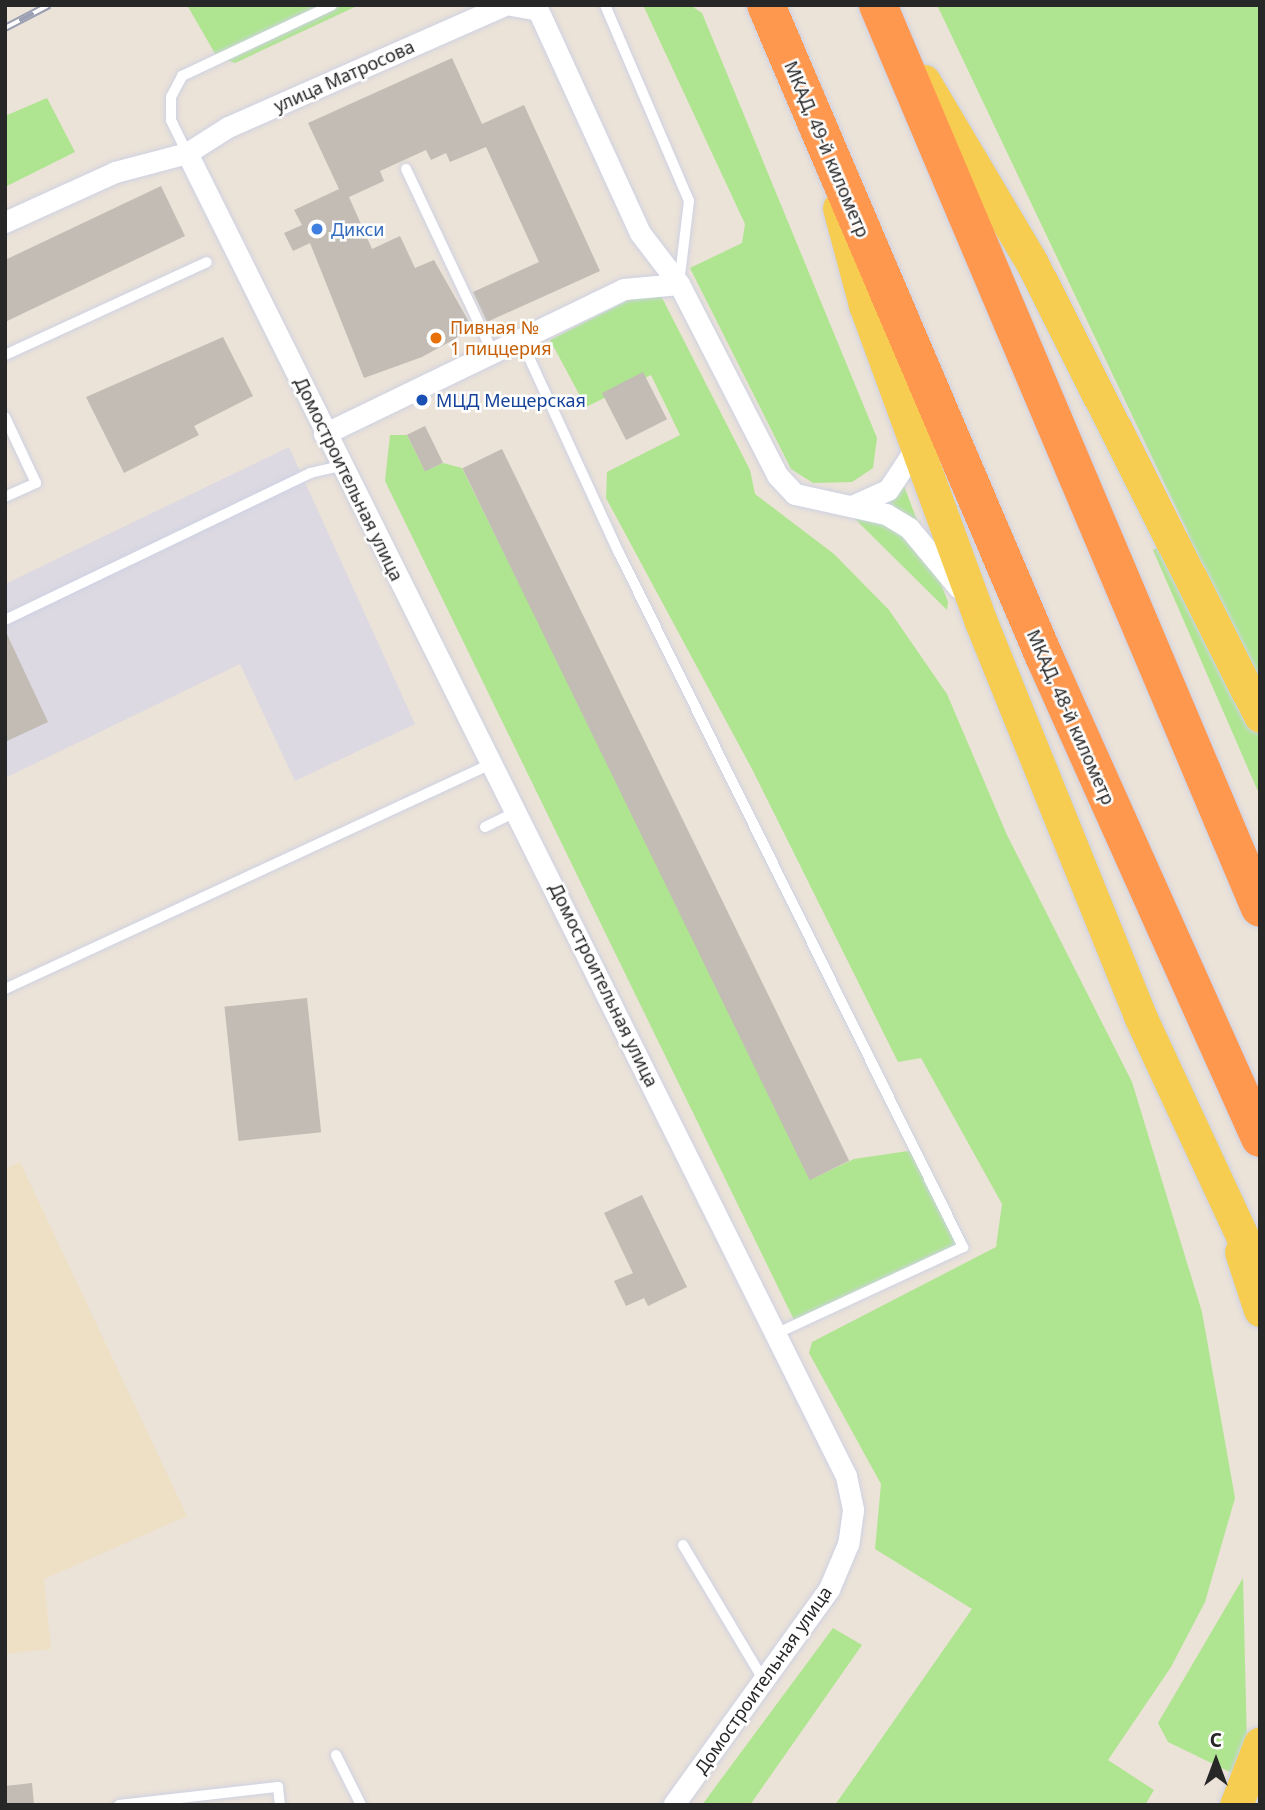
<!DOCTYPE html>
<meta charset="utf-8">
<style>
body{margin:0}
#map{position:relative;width:1265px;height:1810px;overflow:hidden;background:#ebe2d8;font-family:"Noto Sans",sans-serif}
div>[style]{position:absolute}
.industrial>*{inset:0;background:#dcd9e2}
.education>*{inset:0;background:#eee0c5}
.green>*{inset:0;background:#afe590}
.building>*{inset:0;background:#c2bcb5;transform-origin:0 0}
.roads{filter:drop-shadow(0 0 2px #cdd1e2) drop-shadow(0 0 2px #cdd1e2)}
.lane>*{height:10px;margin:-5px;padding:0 5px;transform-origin:5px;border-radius:5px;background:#fff}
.street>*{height:21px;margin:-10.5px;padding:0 10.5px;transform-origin:10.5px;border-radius:10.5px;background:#fff}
.primary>*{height:33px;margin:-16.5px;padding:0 16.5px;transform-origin:16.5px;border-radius:16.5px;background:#f7cd51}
.highway>*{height:38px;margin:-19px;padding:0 19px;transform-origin:19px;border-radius:19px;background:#ff984f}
.rail>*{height:8px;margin-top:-4px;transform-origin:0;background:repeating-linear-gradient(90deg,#fff 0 16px,#9b9fb3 0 32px);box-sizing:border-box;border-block:2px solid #9b9fb3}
.dots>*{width:19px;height:19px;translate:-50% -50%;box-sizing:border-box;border:4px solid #fff;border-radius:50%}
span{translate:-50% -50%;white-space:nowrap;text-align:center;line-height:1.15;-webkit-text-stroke:5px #fff;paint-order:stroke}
.street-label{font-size:18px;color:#272727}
.shop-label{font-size:18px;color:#366cbe}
.left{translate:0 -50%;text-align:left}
.food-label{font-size:18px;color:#c56008}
.transit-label{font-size:18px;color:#164399}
.frame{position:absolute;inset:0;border:7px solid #272727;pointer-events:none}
.north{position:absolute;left:1181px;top:1726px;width:70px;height:70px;-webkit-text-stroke:5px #fff;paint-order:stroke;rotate:0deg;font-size:19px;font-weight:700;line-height:28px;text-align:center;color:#272727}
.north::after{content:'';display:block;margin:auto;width:24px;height:32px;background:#272727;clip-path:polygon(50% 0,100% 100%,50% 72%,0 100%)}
</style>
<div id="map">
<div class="industrial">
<i style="clip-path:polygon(289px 447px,415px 724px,295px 781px,240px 664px,5px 778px,5px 584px)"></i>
</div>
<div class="education">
<i style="clip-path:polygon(20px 1162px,187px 1516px,44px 1579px,51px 1649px,5px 1654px,5px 1169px)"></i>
</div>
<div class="green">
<i style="clip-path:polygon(187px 5px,359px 5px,235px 63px,217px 57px)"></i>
<i style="clip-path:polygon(643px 5px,690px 5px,702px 13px,877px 438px,873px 468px,852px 482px,813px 483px,791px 469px,690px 268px,742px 243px,745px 224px)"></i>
<i style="clip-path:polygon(937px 5px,1260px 5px,1260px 796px,1153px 550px,1188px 533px)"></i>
<i style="clip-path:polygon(47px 98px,75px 152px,5px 187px,5px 116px)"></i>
<i style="clip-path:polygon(656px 286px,750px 470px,755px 494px,834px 554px,889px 610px,947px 694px,1007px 835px,1132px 1082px,1202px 1312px,1235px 1498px,1205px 1602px,1171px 1667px,1108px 1760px,1154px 1790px,1145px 1805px,835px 1805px,972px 1609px,875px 1549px,881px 1484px,809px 1353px,812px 1342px,996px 1247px,1002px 1204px,921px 1058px,898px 1062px,752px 769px,606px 498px,607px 472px,680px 435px,651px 375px,586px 407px,550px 340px)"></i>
<i style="clip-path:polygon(390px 435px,407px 435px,425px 471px,443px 463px,462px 468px,814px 1178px,854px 1159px,915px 1150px,963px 1247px,796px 1324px,385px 481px)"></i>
<i style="clip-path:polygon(904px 486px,948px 602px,947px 610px,851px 515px)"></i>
<i style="clip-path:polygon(1243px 1578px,1247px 1747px,1236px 1775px,1168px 1742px,1158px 1723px)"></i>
<i style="clip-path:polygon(833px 1628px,862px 1645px,750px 1805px,702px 1805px)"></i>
</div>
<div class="building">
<i style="clip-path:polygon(452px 58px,482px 124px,524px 105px,600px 271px,487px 322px,473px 292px,539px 262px,486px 147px,450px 162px,446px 153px,431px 160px,426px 150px,380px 171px,384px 181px,349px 197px,372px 249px,400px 236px,415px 268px,434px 260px,473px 329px,422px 357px,364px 378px,310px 243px,293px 251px,284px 233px,302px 225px,294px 210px,339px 189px,308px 123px)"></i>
<i style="clip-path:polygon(161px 186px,185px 236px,5px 322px,5px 260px)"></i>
<i style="clip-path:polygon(223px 337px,253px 396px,194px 426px,199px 435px,124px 473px,86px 397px)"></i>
<i style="left:643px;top:372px;width:53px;height:46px;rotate:63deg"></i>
<i style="left:425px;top:426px;width:41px;height:20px;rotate:64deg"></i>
<i style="left:502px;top:449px;width:792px;height:44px;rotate:64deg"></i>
<i style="clip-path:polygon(5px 630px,48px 722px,5px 742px)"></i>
<i style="left:307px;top:998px;width:135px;height:83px;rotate:84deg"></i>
<i style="clip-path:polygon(642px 1195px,687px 1287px,648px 1306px,644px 1298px,626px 1306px,614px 1281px,633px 1273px,604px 1213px)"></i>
<i style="clip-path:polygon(32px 1783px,34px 1805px,5px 1805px,5px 1786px)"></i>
</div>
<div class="roads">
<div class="lane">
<i style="left:605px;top:5px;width:213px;rotate:66.8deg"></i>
<i style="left:689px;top:201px;width:84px;rotate:96.9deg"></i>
<i style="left:187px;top:153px;width:37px;rotate:-116deg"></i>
<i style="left:171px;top:120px;width:23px;rotate:-90deg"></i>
<i style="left:171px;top:97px;width:24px;rotate:-62deg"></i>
<i style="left:182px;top:76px;width:166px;rotate:-25.3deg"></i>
<i style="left:406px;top:169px;width:201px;rotate:64.7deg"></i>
<i style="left:520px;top:338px;width:237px;rotate:65.3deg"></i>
<i style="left:619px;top:553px;width:775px;rotate:63.63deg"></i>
<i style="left:963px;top:1247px;width:206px;rotate:155.1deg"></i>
<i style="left:5px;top:355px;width:222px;rotate:-24.7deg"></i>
<i style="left:5px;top:417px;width:73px;rotate:64.8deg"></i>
<i style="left:36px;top:483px;width:34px;rotate:156deg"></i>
<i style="left:5px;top:620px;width:339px;rotate:-25.7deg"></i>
<i style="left:310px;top:473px;width:32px;rotate:-13deg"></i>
<i style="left:485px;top:827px;width:37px;rotate:-26deg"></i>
<i style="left:5px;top:989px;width:538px;rotate:-24.85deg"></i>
<i style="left:683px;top:1545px;width:158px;rotate:59.2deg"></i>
<i style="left:336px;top:1755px;width:56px;rotate:63.4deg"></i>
<i style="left:119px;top:1805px;width:160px;rotate:-6.5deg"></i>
<i style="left:278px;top:1787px;width:18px;rotate:84deg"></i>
</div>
<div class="street">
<i style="left:511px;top:5px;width:27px;rotate:10deg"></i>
<i style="left:538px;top:10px;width:245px;rotate:65.4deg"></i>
<i style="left:640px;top:233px;width:64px;rotate:52.6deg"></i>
<i style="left:679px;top:284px;width:215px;rotate:62.8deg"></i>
<i style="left:777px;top:475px;width:26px;rotate:47deg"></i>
<i style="left:795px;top:494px;width:93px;rotate:12.4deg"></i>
<i style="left:886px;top:514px;width:27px;rotate:31deg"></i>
<i style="left:909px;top:528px;width:78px;rotate:50.2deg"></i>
<i style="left:187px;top:153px;width:1478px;rotate:63.52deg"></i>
<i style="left:846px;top:1476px;width:35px;rotate:78deg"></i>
<i style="left:853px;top:1510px;width:34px;rotate:98deg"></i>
<i style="left:848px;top:1544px;width:49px;rotate:112.9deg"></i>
<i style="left:829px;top:1589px;width:266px;rotate:125.8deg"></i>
<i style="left:5px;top:222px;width:121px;rotate:-24.4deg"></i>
<i style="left:115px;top:172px;width:74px;rotate:-14.8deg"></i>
<i style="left:187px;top:153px;width:49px;rotate:-32.4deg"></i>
<i style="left:228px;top:127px;width:302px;rotate:-23.8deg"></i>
<i style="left:324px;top:434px;width:333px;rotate:-25.8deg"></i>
<i style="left:624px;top:289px;width:55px;rotate:-5.2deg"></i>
<i style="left:854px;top:505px;width:37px;rotate:-24deg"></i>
<i style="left:888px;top:490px;width:42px;rotate:-56.7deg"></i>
<i style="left:911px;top:455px;width:17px;rotate:-90deg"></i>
</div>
<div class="primary">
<i style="left:924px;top:81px;width:209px;rotate:59.3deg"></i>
<i style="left:1031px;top:261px;width:509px;rotate:63.28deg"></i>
<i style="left:839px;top:208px;width:100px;rotate:75deg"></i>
<i style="left:865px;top:305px;width:338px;rotate:69.9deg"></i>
<i style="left:981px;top:622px;width:425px;rotate:68deg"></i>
<i style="left:1140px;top:1016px;width:285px;rotate:65.1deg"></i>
<i style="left:1241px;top:1252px;width:61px;rotate:71.9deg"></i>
<i style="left:1236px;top:1805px;width:66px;rotate:-68.8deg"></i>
</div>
<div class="highway">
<i style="left:766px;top:5px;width:708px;rotate:66.88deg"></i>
<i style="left:1044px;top:656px;width:528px;rotate:65.86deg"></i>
<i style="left:878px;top:5px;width:980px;rotate:67.07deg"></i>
</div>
</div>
<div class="rail">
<i style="left:5px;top:28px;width:50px;rotate:-27.6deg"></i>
</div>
<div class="dots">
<i style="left:317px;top:229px;background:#3f7fe0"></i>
<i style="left:436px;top:338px;background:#e8710a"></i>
<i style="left:422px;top:400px;background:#1a4fb4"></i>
</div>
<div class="street-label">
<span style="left:344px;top:76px;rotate:-24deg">улица Матросова</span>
<span style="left:827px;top:149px;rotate:67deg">МКАД, 49-й километр</span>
<span style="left:349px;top:479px;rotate:64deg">Домостроительная улица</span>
<span style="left:1071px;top:717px;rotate:66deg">МКАД, 48-й километр</span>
<span style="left:604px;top:985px;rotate:64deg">Домостроительная улица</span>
<span style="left:763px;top:1680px;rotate:-55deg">Домостроительная улица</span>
</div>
<div class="shop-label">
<span class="left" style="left:331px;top:229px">Дикси</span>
</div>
<div class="food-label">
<span class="left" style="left:450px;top:338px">Пивная №<br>1 пиццерия</span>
</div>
<div class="transit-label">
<span class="left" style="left:436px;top:400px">МЦД Мещерская</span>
</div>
<div class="frame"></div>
<div class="north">С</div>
</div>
